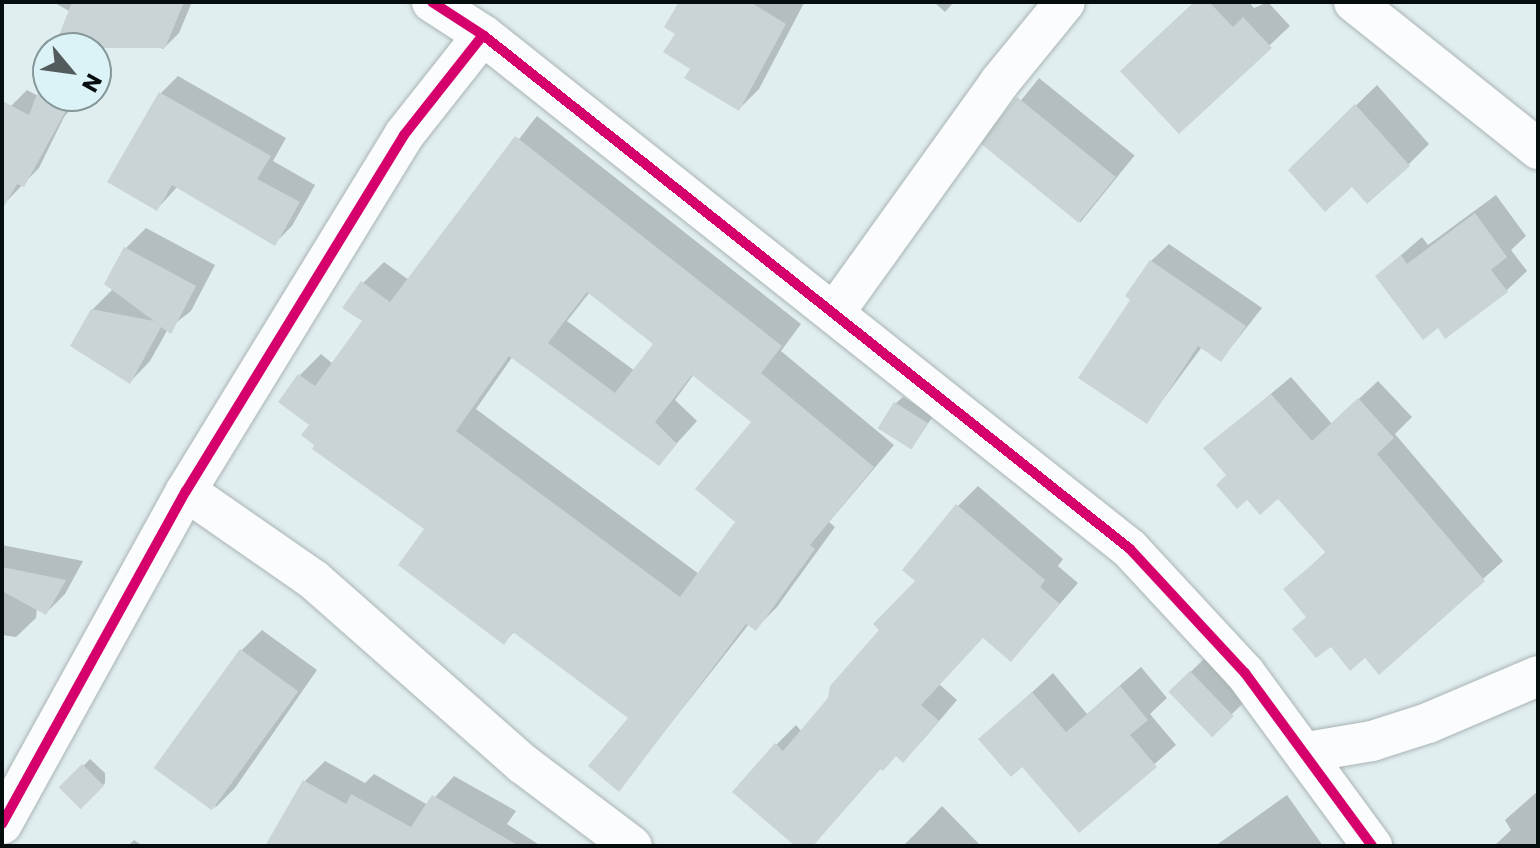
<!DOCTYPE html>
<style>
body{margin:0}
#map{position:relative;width:1540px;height:848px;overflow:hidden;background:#e1eef0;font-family:Poppins,sans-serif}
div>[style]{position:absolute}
.shadow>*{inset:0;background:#0003;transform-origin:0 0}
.building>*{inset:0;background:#cad4d6;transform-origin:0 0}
.roads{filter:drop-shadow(0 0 2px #a9b3b4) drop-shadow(0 0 2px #a9b3b4)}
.minor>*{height:40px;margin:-20px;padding:0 20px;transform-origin:20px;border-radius:20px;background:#fafcfd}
.cycleway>*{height:10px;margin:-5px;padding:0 5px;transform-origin:5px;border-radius:5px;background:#d6006c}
span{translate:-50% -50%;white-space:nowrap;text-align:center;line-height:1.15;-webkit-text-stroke:8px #dbf2f6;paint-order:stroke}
.frame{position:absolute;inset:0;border:4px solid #060d0e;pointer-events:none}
.north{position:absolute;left:32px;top:32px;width:80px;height:80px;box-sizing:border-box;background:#dbf2f6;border:2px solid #869699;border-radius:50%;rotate:119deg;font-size:22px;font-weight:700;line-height:32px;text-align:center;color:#060d0e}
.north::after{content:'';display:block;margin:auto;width:28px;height:36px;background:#535c5d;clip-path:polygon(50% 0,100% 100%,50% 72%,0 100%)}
</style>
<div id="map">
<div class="shadow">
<i style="clip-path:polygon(53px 2px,192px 2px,179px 33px,163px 49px,110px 27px,96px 61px,96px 48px,57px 48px,71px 12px)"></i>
<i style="clip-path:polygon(681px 2px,802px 2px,804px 3px,759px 89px,739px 109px,693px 68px,678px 33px)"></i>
<i style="clip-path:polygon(934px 2px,954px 2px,945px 12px)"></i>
<i style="clip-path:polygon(1195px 2px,1249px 2px,1254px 8px,1268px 2px,1290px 26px,1179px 131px)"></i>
<i style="clip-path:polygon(48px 70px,48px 96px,82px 96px,64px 117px,39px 168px,4px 204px,2px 101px,11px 106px,27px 90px,38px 96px)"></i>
<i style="clip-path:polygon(178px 76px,286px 138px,273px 161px,315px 185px,292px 226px,275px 243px,178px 186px,157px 209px,161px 93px)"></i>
<i style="left:1039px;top:78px;width:123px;height:86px;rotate:39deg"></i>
<i style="clip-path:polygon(1377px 85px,1429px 144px,1409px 164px,1367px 201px,1352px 184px,1290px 170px)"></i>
<i style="clip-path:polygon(evenodd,537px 116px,801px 324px,781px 351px,894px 445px,829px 522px,835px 527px,777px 607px,755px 629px,749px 624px,619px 789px,631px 718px,515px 631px,504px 642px,427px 529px,317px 445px,300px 375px,321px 354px,333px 364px,364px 320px,363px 283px,384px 262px,409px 280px,537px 116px,590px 292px,656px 343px,635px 371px,567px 321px,590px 292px,537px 116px,513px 356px,659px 463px,697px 421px,675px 400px,694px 374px,754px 421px,738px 521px,699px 574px,476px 409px,513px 356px)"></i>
<i style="clip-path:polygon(1496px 195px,1526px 236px,1511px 250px,1527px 271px,1507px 290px,1438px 326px,1377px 276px,1422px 237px,1428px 245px)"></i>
<i style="clip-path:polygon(146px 228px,215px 265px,191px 311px,168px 329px,150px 361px,130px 382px,92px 310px,113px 289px,126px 248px)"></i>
<i style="clip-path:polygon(1169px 244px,1262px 308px,1221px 360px,1202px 347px,1147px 421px,1151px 261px)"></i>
<i style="clip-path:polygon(1291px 377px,1332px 424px,1378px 381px,1412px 417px,1395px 434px,1503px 561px,1379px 672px,1366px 656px,1308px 615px,1286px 589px,1327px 551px,1278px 496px,1229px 474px,1206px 448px)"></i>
<i style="clip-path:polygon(903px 397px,933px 416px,917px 440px,896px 403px)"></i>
<i style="clip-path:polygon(978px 486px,1063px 559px,1058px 566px,1078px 583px,1011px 660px,984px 636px,939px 684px,957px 700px,923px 740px,903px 760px,897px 755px,882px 767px,812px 846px,798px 846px,776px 745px,796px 725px,802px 732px,918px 580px,958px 506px)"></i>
<i style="clip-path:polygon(2px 545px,83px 561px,65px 594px,46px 613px,37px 608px,36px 618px,16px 637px,2px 635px)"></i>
<i style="clip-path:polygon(262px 630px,317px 670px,235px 788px,215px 808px,241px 651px)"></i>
<i style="left:1205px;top:658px;width:59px;height:47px;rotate:46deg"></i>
<i style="clip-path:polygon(1141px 667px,1167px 698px,1150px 714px,1176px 745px,1080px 830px,1022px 765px,981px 739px,1053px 673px,1087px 714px)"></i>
<i style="clip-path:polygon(90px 759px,105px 773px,105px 783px,86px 803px,62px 788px)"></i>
<i style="clip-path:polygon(325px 761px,365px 783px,374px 774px,428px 805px,454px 776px,516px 811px,507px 824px,541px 846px,267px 846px,305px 781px)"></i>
<i style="clip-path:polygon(1538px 791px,1538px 846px,1494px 846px,1511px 830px,1505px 820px)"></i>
<i style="clip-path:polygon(1287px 795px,1323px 846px,1215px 846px)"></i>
<i style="clip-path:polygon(942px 806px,981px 846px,903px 846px,922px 827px)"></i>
<i style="clip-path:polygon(134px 840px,143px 846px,128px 846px)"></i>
</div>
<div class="building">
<i style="clip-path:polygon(72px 2px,184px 2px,165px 48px,54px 48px)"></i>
<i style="clip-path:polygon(679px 2px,750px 2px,786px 24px,739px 111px,684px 78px,690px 69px,663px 52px,675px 34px,664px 27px)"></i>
<i style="clip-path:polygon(1194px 2px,1209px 2px,1233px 27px,1243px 17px,1272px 48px,1179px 134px,1120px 71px)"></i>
<i style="clip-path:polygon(48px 65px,48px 96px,74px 96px,24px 187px,17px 184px,2px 210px,2px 101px,29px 115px)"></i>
<i style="clip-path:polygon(159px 92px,271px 156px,257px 179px,300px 202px,275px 246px,172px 185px,157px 211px,107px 182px)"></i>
<i style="left:1017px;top:97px;width:127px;height:59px;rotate:39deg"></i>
<i style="clip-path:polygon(1355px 104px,1410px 166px,1367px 204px,1352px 187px,1325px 212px,1288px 170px)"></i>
<i style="clip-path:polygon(evenodd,515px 136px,782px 346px,761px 373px,874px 467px,810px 545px,815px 549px,756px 631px,746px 624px,619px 792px,588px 766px,628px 718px,513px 632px,504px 645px,398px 565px,424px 529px,312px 449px,314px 445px,301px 435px,309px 425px,278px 402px,298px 374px,315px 386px,362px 321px,342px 308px,361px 281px,390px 302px,515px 136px,587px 292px,653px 344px,615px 393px,548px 343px,587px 292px,515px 136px,509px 356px,659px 466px,677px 444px,655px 422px,692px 375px,751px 422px,695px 489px,735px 522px,680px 597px,456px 431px,509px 356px)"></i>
<i style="clip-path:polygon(1475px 213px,1507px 257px,1491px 270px,1508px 292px,1445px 339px,1438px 328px,1423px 340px,1375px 276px,1401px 255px,1407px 264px)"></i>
<i style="clip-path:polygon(124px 247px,196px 286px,171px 334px,161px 327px,130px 384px,70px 346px,91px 309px,154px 321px,104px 284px)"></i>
<i style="clip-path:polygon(1150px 260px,1246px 326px,1221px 362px,1198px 346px,1147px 424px,1078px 378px,1130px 300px,1125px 296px)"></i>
<i style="clip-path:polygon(1271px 394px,1312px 441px,1358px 398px,1394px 438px,1377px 454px,1485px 581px,1379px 675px,1365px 658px,1350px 671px,1331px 647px,1316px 658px,1292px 629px,1306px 617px,1283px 589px,1326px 553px,1278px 499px,1260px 515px,1247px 500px,1237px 509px,1216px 485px,1226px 475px,1203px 448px)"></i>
<i style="left:894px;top:402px;width:40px;height:31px;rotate:32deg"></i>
<i style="clip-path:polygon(956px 504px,1045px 580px,1040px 587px,1060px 604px,1011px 662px,983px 638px,921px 705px,939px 721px,903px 763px,896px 756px,883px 771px,880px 769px,813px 846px,795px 846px,732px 792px,775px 743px,783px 751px,828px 698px,830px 686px,879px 630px,873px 624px,915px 581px,902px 570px)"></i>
<i style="clip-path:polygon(2px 567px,66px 580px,46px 615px,2px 591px)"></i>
<i style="left:240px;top:649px;width:72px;height:147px;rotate:36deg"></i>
<i style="left:1190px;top:671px;width:63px;height:30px;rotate:46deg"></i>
<i style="clip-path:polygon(1120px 686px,1148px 720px,1130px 735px,1157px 767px,1079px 833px,1022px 767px,1011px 777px,978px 739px,1032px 692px,1066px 732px)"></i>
<i style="left:82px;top:764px;width:31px;height:33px;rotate:45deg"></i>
<i style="clip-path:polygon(303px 780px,346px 804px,351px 794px,411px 827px,432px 795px,519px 846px,265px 846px)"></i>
</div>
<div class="roads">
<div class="minor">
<i style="left:432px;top:2px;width:61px;rotate:32.9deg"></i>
<i style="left:483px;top:35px;width:826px;rotate:38.46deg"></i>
<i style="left:1130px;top:549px;width:169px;rotate:47.2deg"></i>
<i style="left:1245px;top:673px;width:215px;rotate:53.7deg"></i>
<i style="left:1354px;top:2px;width:236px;rotate:38.6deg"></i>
<i style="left:834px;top:313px;width:283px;rotate:-54.3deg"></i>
<i style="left:999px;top:83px;width:104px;rotate:-50.8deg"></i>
<i style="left:186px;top:491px;width:156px;rotate:34.8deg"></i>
<i style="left:314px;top:580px;width:278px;rotate:41.4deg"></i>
<i style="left:523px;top:764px;width:136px;rotate:37deg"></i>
<i style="left:1307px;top:752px;width:66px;rotate:-9.6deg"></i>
<i style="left:1372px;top:741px;width:59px;rotate:-17.8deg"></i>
<i style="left:1428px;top:723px;width:120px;rotate:-23.1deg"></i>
<i style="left:2px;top:824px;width:380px;rotate:-61.1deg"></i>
<i style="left:186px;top:491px;width:417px;rotate:-58.5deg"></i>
<i style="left:404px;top:135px;width:127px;rotate:-51.7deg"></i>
</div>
</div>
<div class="cycleway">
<i style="left:432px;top:2px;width:61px;rotate:32.9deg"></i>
<i style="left:483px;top:35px;width:826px;rotate:38.46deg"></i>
<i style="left:1130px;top:549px;width:169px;rotate:47.2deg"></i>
<i style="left:1245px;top:673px;width:215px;rotate:53.7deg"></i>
<i style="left:2px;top:824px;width:380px;rotate:-61.1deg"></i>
<i style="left:186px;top:491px;width:417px;rotate:-58.5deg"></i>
<i style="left:404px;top:135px;width:127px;rotate:-51.7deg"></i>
</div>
<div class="frame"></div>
<div class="north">N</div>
</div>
